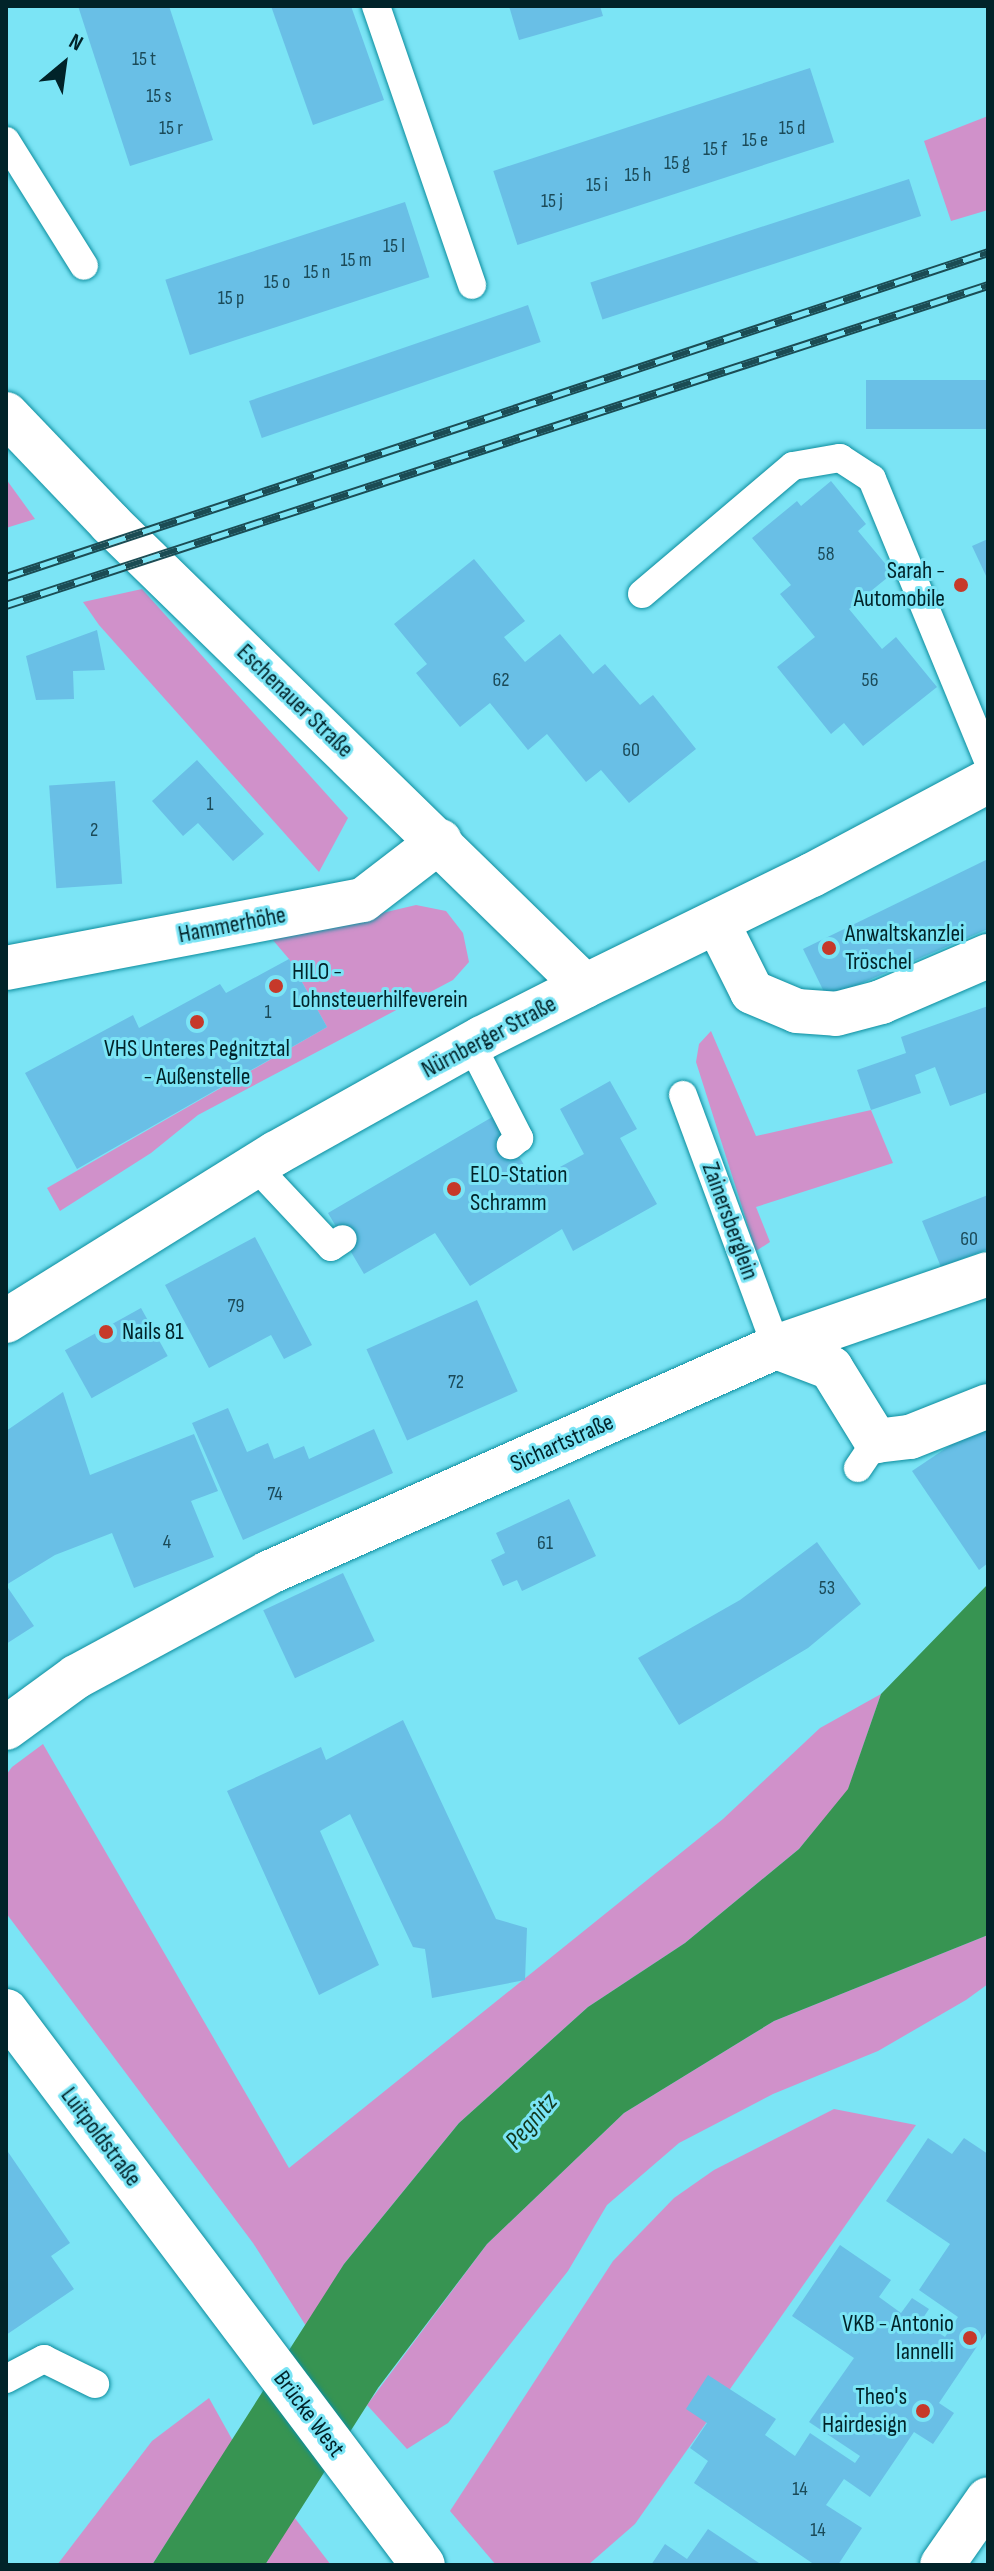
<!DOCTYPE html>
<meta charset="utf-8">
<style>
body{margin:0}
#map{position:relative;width:994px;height:2571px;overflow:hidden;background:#7be4f5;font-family:"Sofia Sans Condensed",sans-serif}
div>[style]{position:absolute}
.green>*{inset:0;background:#d091ca}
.water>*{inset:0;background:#379452}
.building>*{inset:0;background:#69bfe6;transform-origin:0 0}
.roads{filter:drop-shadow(0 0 2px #0c8d9e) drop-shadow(0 0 2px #0c8d9e)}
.service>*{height:28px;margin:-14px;padding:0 14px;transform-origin:14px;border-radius:14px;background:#fff}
.minor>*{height:44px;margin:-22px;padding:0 22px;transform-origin:22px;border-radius:22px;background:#fff}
.tertiary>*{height:44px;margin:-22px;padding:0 22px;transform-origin:22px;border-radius:22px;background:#fff}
.secondary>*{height:44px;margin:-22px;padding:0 22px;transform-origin:22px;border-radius:22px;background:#fff}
.rail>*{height:9px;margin-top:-4.5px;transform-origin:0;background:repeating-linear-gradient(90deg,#7be4f5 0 18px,#1b4c54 0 36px);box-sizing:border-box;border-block:2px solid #1b4c54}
.dots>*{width:22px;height:22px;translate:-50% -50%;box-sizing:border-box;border:4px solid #7be4f5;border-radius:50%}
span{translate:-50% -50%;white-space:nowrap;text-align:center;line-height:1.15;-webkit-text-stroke:6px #7be4f5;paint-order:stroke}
.number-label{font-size:20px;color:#1b4a58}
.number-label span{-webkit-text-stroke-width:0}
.poi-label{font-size:24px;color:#012329}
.right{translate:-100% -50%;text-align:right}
.left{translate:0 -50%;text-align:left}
.street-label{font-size:24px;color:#012329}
.water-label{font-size:26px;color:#12381d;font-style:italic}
.frame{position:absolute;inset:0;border:8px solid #012329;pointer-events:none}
.north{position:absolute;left:24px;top:24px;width:80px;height:80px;-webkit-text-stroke:6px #7be4f5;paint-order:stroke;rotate:29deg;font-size:22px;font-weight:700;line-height:32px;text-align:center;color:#012329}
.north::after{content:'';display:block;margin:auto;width:28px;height:36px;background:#012329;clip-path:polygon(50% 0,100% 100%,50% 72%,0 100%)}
</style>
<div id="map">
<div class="green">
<i style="clip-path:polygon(988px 116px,988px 210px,951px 221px,924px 141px)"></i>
<i style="clip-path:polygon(6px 479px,35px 519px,6px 528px)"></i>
<i style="clip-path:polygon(142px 589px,348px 818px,319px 872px,99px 625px,83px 602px)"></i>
<i style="clip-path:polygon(416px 905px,446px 911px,463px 933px,469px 962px,453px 980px,198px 1115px,151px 1153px,60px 1211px,47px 1188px,327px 1027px,289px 959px,272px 939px)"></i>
<i style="clip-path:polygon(711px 1031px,756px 1136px,871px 1110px,893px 1163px,756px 1207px,770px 1242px,756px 1251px,696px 1062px,699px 1044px)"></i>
<i style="clip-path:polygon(881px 1694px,848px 1790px,799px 1849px,685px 1943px,588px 2007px,459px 2123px,344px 2264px,306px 2326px,253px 2243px,6px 1913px,6px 1775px,12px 1767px,43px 1744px,289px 2168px,723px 1819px,820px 1728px)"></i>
<i style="clip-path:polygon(988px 1935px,988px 1984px,966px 2000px,878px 2051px,773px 2094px,679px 2143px,607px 2205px,568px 2271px,448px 2423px,407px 2449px,367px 2405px,487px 2244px,624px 2113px,774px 2021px)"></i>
<i style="clip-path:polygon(834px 2109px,916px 2125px,635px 2524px,588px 2565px,496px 2565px,450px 2511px,613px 2261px,674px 2198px,714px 2170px)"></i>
<i style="clip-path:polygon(209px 2398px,233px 2441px,152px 2565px,57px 2565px,152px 2441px)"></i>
<i style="clip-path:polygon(294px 2517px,331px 2565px,265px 2565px)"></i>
</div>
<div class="water">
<i style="clip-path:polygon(988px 1584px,988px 1935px,774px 2021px,624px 2113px,487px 2244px,378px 2388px,265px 2565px,152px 2565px,344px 2264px,459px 2123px,588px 2007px,685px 1943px,799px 1849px,848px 1789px,881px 1694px)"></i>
</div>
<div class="building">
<i style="clip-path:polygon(78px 6px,169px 6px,213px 140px,130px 166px)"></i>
<i style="clip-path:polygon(271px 6px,351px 6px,384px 100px,313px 125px)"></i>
<i style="clip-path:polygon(509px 6px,600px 6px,603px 16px,519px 40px)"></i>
<i style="left:810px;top:68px;width:78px;height:333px;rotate:72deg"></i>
<i style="left:909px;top:179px;width:39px;height:335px;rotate:72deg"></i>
<i style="left:405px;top:202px;width:79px;height:252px;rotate:72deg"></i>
<i style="left:528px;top:305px;width:39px;height:295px;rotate:71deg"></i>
<i style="left:988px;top:380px;width:49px;height:122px;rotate:90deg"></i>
<i style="clip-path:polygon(831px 481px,866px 524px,858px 531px,893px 573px,849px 609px,882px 649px,896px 637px,937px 687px,863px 746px,844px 723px,831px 734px,777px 667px,815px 637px,780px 594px,791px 585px,752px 538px,797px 501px,801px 506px)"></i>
<i style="clip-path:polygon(988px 539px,988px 580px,972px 546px)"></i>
<i style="clip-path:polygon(474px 559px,525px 621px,504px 637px,525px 662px,560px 634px,593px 674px,605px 664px,640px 705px,653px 695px,696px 749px,629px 803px,601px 770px,586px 782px,547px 734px,528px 750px,490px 703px,460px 727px,416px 673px,427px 664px,394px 624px)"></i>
<i style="clip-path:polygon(97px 630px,105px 670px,73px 671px,74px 699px,36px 700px,26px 656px)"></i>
<i style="clip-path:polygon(197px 760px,264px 834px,233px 861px,198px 823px,183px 836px,152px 801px)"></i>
<i style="left:115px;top:781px;width:103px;height:66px;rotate:86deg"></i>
<i style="clip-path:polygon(988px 859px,988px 929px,827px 998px,803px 949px)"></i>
<i style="clip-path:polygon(289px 959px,327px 1027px,77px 1169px,25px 1073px,133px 1015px,139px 1028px,220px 984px,226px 993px)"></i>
<i style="clip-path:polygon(988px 1006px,988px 1092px,950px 1106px,935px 1067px,915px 1075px,921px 1093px,871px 1110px,857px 1070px,906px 1053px,901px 1037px)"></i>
<i style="clip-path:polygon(610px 1081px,637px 1129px,620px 1138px,657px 1204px,573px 1251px,562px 1229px,470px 1286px,435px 1233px,364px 1274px,328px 1213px,494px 1116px,534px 1181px,584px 1154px,560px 1109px)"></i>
<i style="clip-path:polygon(988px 1195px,988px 1249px,941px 1267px,922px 1221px)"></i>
<i style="clip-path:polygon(255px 1237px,312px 1345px,284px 1359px,271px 1335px,209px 1368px,165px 1285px)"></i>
<i style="left:477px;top:1300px;width:100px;height:121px;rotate:66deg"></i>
<i style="left:141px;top:1308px;width:55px;height:87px;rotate:61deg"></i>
<i style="clip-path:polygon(63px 1392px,90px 1475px,194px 1434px,218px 1491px,191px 1501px,214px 1557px,134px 1588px,112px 1533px,55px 1555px,6px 1585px,34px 1626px,6px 1644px,6px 1431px)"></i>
<i style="clip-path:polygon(228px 1408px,247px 1452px,268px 1443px,274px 1459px,304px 1446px,309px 1459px,374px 1429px,393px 1473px,243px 1540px,192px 1423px)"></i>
<i style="clip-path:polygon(988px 1420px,988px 1563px,979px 1570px,912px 1471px)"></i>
<i style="clip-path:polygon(569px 1499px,596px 1556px,522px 1591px,517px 1580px,503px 1586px,491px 1560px,505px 1553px,496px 1533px)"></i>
<i style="clip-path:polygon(817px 1542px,861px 1604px,808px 1648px,679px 1725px,638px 1658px,740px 1600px)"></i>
<i style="left:343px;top:1573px;width:75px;height:88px;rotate:65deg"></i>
<i style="clip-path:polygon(403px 1720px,496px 1919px,527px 1928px,525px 1980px,432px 1998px,425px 1949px,413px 1947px,350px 1814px,320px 1831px,379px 1965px,319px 1995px,227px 1791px,321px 1747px,326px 1760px)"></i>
<i style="clip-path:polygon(928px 2138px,952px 2154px,964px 2138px,988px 2154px,988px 2330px,939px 2403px,954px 2413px,933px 2444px,914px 2432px,870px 2497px,844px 2479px,826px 2505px,862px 2528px,838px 2565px,815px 2565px,694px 2483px,708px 2461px,690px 2448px,707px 2423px,686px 2409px,708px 2375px,776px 2419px,765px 2435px,795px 2456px,810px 2433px,855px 2463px,860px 2456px,809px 2422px,854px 2358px,792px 2316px,840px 2245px,891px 2280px,879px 2297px,901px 2313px,912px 2298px,929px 2309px,921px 2321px,945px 2337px,958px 2317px,919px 2290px,950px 2244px,886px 2201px)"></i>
<i style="clip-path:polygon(6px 2149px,70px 2243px,51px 2256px,74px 2289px,6px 2335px)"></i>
<i style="clip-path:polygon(708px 2529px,762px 2565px,651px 2565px,665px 2544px,687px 2559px)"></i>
</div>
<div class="roads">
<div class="service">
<i style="left:376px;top:6px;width:295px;rotate:71deg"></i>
<i style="left:6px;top:141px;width:147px;rotate:58deg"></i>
<i style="left:642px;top:594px;width:198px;rotate:-40.3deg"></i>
<i style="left:793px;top:466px;width:48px;rotate:-9.7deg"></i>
<i style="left:840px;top:458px;width:38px;rotate:33deg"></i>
<i style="left:872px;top:479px;width:305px;rotate:67.6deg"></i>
<i style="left:471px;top:1044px;width:106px;rotate:62.9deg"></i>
<i style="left:519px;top:1138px;width:11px;rotate:139deg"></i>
<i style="left:683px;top:1095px;width:269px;rotate:69.7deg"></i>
<i style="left:255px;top:1166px;width:111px;rotate:46.8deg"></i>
<i style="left:331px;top:1247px;width:14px;rotate:-34deg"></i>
<i style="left:858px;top:1468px;width:32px;rotate:-56deg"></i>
<i style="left:6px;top:2379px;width:43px;rotate:-27.8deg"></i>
<i style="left:44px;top:2359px;width:57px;rotate:26.1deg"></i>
</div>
<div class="minor">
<i style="left:717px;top:922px;width:78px;rotate:63.4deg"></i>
<i style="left:752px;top:992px;width:49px;rotate:22.9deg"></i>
<i style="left:797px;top:1011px;width:39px;rotate:4deg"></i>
<i style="left:836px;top:1014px;width:47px;rotate:-14.9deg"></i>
<i style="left:881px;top:1002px;width:116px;rotate:-23.3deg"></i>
<i style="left:6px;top:968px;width:363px;rotate:-10.8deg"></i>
<i style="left:363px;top:900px;width:97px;rotate:-37.5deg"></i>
<i style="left:776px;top:1347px;width:59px;rotate:20.9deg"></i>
<i style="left:831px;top:1368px;width:86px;rotate:58.3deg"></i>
<i style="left:876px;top:1441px;width:34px;rotate:-7deg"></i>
<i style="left:910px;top:1437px;width:84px;rotate:-21.7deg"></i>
<i style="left:6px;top:1728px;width:87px;rotate:-36.1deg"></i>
<i style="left:76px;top:1677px;width:218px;rotate:-28.4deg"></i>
<i style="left:268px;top:1573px;width:556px;rotate:-23.98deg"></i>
<i style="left:776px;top:1347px;width:224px;rotate:-19deg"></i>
<i style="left:942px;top:2565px;width:80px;rotate:-55.1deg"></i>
</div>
<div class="tertiary">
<i style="left:585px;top:986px;width:253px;rotate:-26.1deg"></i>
<i style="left:812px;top:875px;width:200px;rotate:-28.1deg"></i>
</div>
<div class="secondary">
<i style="left:6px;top:414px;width:151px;rotate:46.3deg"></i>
<i style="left:110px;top:523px;width:663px;rotate:44.27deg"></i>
<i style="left:585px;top:986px;width:115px;rotate:153.2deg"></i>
<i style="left:482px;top:1038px;width:236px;rotate:150.8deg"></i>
<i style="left:276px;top:1153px;width:318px;rotate:148.1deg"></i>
<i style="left:6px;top:2011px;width:693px;rotate:53.03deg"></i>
</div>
</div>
<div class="rail">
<i style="left:6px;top:577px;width:1034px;rotate:-18.31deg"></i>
<i style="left:6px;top:605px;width:1033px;rotate:-18.05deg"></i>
</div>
<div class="dots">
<i style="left:961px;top:585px;background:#c6392a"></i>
<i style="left:829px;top:948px;background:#c6392a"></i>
<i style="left:276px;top:986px;background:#c6392a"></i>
<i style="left:197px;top:1022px;background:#c6392a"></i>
<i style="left:454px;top:1189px;background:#c6392a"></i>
<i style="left:106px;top:1332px;background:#c6392a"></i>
<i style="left:970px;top:2338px;background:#c6392a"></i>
<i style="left:923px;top:2411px;background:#c6392a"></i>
</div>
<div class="number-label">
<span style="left:144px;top:59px">15 t</span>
<span style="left:159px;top:96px">15 s</span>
<span style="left:171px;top:128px">15 r</span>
<span style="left:792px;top:128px">15 d</span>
<span style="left:755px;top:140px">15 e</span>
<span style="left:715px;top:149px">15 f</span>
<span style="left:677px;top:163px">15 g</span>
<span style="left:638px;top:175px">15 h</span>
<span style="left:597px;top:185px">15 i</span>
<span style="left:552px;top:201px">15 j</span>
<span style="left:394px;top:246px">15 l</span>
<span style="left:356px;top:260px">15 m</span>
<span style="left:317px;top:272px">15 n</span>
<span style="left:277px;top:282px">15 o</span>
<span style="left:231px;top:298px">15 p</span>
<span style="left:826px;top:554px">58</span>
<span style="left:501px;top:680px">62</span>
<span style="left:870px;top:680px">56</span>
<span style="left:631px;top:750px">60</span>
<span style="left:210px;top:804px">1</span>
<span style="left:94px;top:830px">2</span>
<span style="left:268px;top:1012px">1</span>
<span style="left:969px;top:1239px">60</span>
<span style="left:236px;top:1306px">79</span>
<span style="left:456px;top:1382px">72</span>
<span style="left:275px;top:1494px">74</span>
<span style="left:167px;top:1542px">4</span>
<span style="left:545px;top:1543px">61</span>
<span style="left:827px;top:1588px">53</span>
<span style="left:800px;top:2489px">14</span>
<span style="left:818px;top:2530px">14</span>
</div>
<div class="poi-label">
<span class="right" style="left:945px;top:585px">Sarah -<br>Automobile</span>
<span class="left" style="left:845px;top:948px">Anwaltskanzlei<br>Tröschel</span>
<span class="left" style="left:292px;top:986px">HILO -<br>Lohnsteuerhilfeverein</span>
<span style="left:197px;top:1063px">VHS Unteres Pegnitztal<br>- Außenstelle</span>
<span class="left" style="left:470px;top:1189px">ELO-Station<br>Schramm</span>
<span class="left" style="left:122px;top:1332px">Nails 81</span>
<span class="right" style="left:954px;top:2338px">VKB - Antonio<br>Iannelli</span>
<span class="right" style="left:907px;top:2411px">Theo's<br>Hairdesign</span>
</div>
<div class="street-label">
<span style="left:295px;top:701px;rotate:44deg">Eschenauer Straße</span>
<span style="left:232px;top:925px;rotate:-11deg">Hammerhöhe</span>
<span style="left:489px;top:1037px;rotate:-28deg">Nürnberger Straße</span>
<span style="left:730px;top:1221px;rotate:70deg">Zainersberglein</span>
<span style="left:562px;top:1443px;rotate:-24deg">Sichartstraße</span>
<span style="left:101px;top:2137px;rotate:53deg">Luitpoldstraße</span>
<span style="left:309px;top:2414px;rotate:53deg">Brücke West</span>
</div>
<div class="water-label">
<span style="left:532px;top:2122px;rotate:-49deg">Pegnitz</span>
</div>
<div class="frame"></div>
<div class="north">N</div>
</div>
